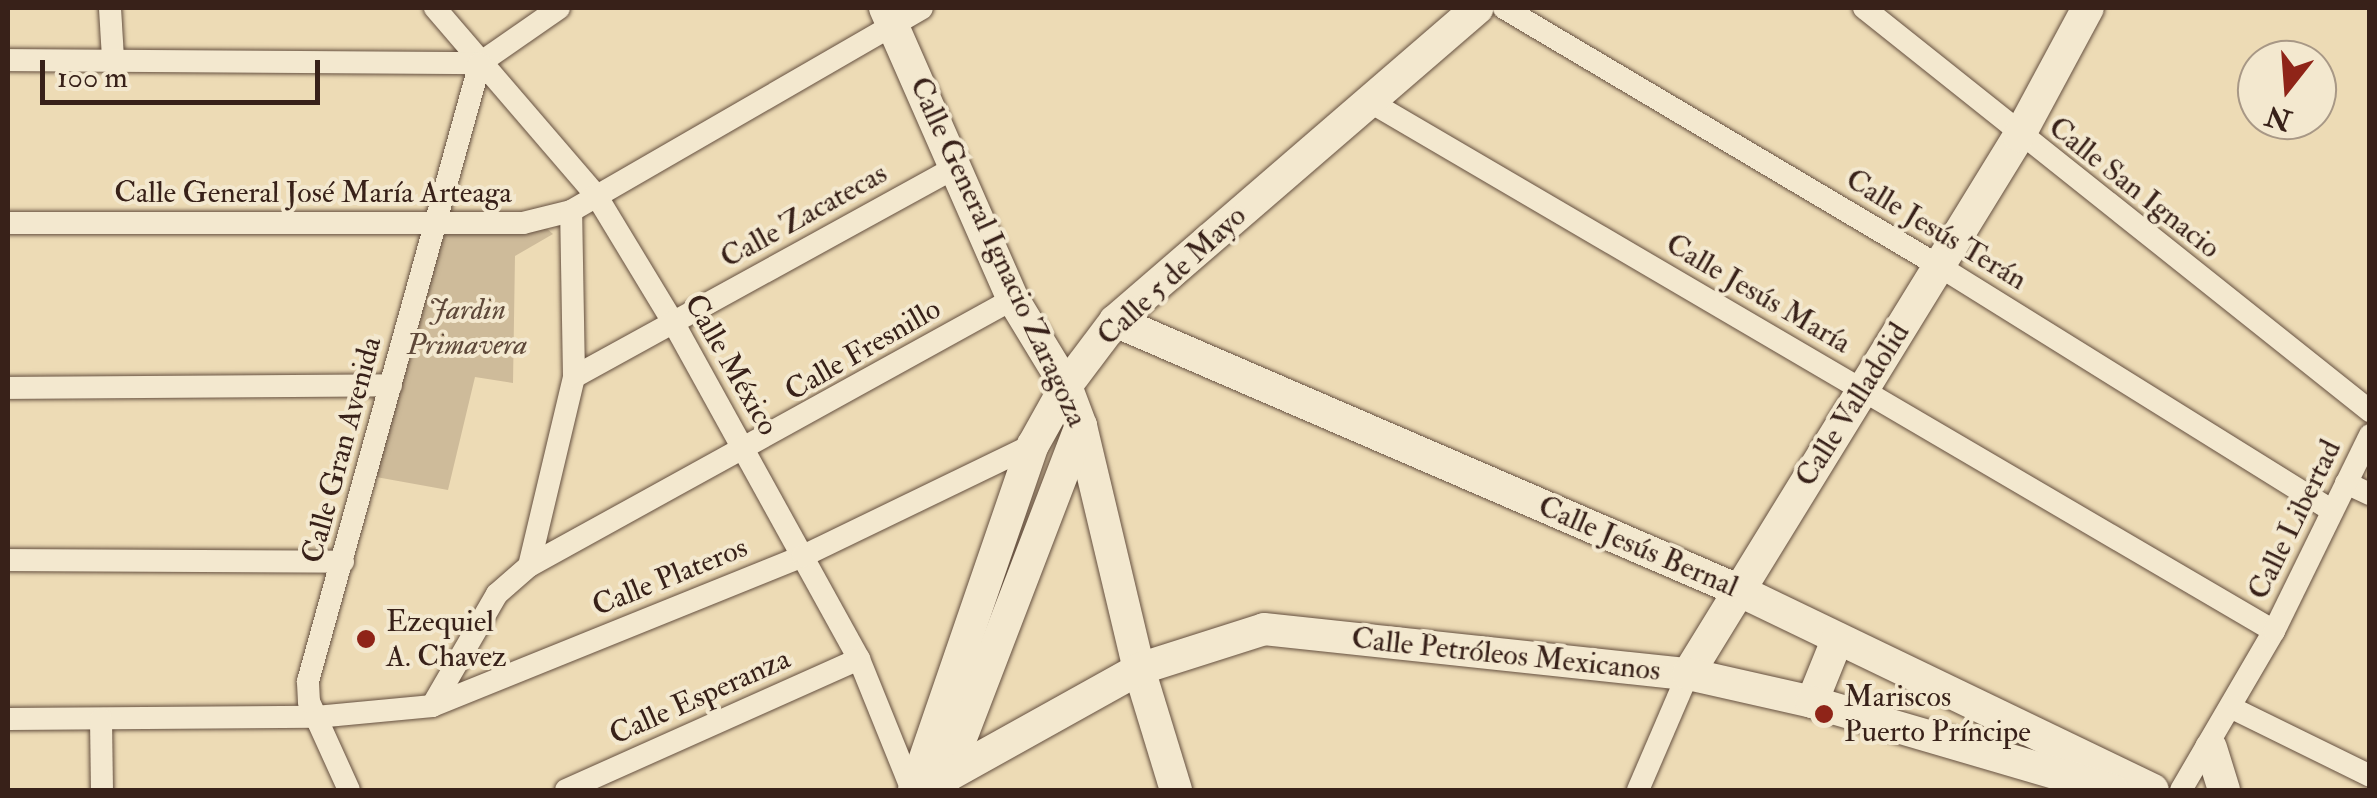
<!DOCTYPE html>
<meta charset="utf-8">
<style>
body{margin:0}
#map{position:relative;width:2377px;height:798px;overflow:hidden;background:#eddbb5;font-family:"IM FELL Double Pica",serif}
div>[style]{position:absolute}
.green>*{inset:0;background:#cebb9a}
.roads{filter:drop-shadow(0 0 2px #655040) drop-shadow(0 0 2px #655040)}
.street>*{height:22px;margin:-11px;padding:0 11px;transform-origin:11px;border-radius:11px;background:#f3e8cf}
.secondary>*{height:32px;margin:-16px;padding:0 16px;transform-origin:16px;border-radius:16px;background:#f3e8cf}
.dots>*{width:28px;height:28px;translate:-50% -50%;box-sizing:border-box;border:5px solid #f3e8cf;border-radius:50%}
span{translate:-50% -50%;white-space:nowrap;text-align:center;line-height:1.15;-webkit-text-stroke:8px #f3e8cf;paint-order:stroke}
.street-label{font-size:30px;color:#382119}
.park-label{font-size:30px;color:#5e4839;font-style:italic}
.poi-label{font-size:30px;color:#382119}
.left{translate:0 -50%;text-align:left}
.frame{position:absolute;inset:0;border:10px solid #382119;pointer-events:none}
.north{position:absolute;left:2237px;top:40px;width:100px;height:100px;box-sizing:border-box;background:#f3e8cf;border:2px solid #a89886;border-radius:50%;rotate:197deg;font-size:28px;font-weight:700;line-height:40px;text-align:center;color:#382119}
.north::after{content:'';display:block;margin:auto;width:35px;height:45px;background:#8f2418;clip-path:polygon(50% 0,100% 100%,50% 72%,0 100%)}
.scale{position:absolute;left:40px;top:60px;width:280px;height:45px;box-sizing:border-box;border:5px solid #382119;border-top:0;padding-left:12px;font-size:30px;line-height:35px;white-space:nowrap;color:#382119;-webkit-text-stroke:8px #f3e8cf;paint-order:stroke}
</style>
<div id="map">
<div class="green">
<i style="clip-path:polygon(545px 227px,553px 234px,515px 256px,513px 383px,475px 377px,448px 490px,376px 477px,439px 245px,446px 234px)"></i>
</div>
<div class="roads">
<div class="street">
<i style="left:110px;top:8px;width:50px;rotate:86.6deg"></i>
<i style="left:435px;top:8px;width:247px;rotate:49.3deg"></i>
<i style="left:596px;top:195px;width:149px;rotate:58.8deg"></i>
<i style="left:673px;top:322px;width:385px;rotate:61.1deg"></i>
<i style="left:859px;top:659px;width:141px;rotate:68deg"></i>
<i style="left:1504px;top:8px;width:506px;rotate:30.67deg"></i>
<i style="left:1939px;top:266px;width:463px;rotate:31.9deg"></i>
<i style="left:1864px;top:8px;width:647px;rotate:38.54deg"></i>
<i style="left:8px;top:60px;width:472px;rotate:0.4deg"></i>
<i style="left:480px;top:63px;width:96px;rotate:-34.8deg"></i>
<i style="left:1367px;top:100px;width:1051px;rotate:30.35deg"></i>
<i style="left:8px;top:223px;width:515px"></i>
<i style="left:523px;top:223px;width:49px;rotate:-14deg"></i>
<i style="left:571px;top:211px;width:405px;rotate:-30deg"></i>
<i style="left:574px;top:377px;width:438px;rotate:-28.8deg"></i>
<i style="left:8px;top:388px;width:383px;rotate:-0.4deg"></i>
<i style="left:2346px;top:483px;width:26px;rotate:25deg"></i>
<i style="left:8px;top:560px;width:335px;rotate:0.3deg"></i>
<i style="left:529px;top:566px;width:553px;rotate:-28.88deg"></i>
<i style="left:432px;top:706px;width:129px;rotate:-59.9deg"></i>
<i style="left:497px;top:594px;width:43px;rotate:-41.2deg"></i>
<i style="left:529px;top:566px;width:194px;rotate:-76.6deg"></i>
<i style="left:574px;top:377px;width:166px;rotate:-91deg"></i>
<i style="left:2232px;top:708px;width:154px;rotate:26.2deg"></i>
<i style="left:8px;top:719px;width:308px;rotate:-0.4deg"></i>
<i style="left:316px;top:717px;width:117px;rotate:-5.4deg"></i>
<i style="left:432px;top:706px;width:400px;rotate:-22deg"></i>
<i style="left:803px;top:556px;width:255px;rotate:-25.8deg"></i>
<i style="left:101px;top:719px;width:71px;rotate:89.2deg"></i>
<i style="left:349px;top:790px;width:97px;rotate:-114.4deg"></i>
<i style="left:309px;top:702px;width:21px;rotate:-93deg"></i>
<i style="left:308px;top:681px;width:641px;rotate:-74.45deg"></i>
<i style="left:566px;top:790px;width:321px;rotate:-24.1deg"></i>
<i style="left:1638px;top:790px;width:126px;rotate:-66.7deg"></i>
<i style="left:2181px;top:790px;width:184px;rotate:-59.7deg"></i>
<i style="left:2274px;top:631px;width:218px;rotate:-63.9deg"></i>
</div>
<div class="secondary">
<i style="left:885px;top:8px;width:318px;rotate:66.3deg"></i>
<i style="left:1013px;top:299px;width:102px;rotate:58.7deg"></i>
<i style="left:1066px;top:386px;width:43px;rotate:69.4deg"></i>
<i style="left:1081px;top:426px;width:250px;rotate:76.6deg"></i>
<i style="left:1139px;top:669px;width:127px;rotate:73deg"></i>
<i style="left:1115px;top:321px;width:681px;rotate:23.36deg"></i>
<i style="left:1740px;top:591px;width:458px;rotate:25.7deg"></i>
<i style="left:1688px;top:674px;width:632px;rotate:-58.4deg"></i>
<i style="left:2019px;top:136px;width:145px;rotate:-61.7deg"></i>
<i style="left:1812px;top:702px;width:67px;rotate:-68deg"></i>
<i style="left:2211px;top:748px;width:44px;rotate:72.8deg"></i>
<i style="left:943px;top:785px;width:385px;rotate:-69deg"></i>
<i style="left:914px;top:790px;width:365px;rotate:-71deg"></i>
<i style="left:1033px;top:445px;width:68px;rotate:-60.8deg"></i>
<i style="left:1066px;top:386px;width:81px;rotate:-53deg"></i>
<i style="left:1115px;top:321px;width:479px;rotate:-40.8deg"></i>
<i style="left:922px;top:790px;width:248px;rotate:-29.1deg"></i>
<i style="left:1139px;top:669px;width:131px;rotate:-17.7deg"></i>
<i style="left:1264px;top:629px;width:426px;rotate:6.1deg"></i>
<i style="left:1688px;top:674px;width:127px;rotate:12.7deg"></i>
<i style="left:1812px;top:702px;width:313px;rotate:16.3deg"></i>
</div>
</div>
<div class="dots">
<i style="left:366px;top:639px;background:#8f2418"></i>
<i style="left:1824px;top:714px;background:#8f2418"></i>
</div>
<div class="street-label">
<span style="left:2134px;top:188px;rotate:38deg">Calle San Ignacio</span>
<span style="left:313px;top:193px">Calle General José María Arteaga</span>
<span style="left:804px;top:216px;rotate:-29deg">Calle Zacatecas</span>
<span style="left:1936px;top:230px;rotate:31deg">Calle Jesús Terán</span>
<span style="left:998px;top:252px;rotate:65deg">Calle General Ignacio Zaragoza</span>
<span style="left:1172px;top:276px;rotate:-43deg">Calle 5 de Mayo</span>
<span style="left:1758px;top:294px;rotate:30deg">Calle Jesús María</span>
<span style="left:863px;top:350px;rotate:-30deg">Calle Fresnillo</span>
<span style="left:731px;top:365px;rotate:60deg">Calle México</span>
<span style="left:1853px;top:405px;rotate:-58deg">Calle Valladolid</span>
<span style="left:342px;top:450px;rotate:-75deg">Calle Gran Avenida</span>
<span style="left:2295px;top:520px;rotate:-64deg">Calle Libertad</span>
<span style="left:1638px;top:547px;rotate:23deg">Calle Jesús Bernal</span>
<span style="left:670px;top:577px;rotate:-22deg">Calle Plateros</span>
<span style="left:1506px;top:655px;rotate:6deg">Calle Petróleos Mexicanos</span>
<span style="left:700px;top:697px;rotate:-24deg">Calle Esperanza</span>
</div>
<div class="park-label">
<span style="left:467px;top:327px">Jardin<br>Primavera</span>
</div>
<div class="poi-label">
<span class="left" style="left:386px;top:639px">Ezequiel<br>A. Chavez</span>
<span class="left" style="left:1844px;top:714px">Mariscos<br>Puerto Príncipe</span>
</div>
<div class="frame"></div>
<div class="north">N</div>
<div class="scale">100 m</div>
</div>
